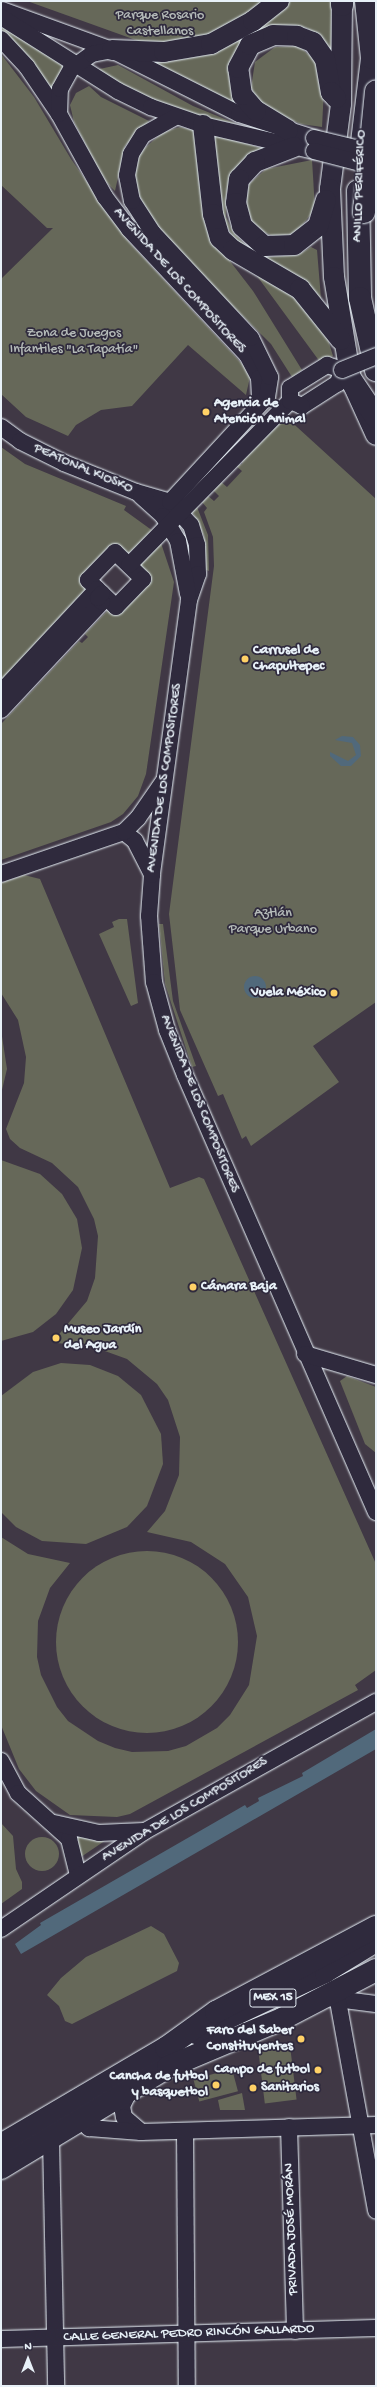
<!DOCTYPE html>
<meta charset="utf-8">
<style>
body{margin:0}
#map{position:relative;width:377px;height:2387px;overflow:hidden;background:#403845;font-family:"Gochi Hand",sans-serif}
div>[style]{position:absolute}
.green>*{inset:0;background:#666859;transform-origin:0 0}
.round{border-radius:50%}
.water>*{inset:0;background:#51697b}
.roads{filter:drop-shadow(0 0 1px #e8f1f8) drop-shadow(0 0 1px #e8f1f8)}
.minor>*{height:16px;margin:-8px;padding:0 8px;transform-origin:8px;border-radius:8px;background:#2f2a3d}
.major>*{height:20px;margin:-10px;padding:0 10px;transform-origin:10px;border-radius:10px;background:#2f2a3d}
.highway>*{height:22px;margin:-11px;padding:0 11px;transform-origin:11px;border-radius:11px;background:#2f2a3d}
.bridges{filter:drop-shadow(0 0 1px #e8f1f8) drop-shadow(0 0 1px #e8f1f8)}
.minor-bridge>*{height:16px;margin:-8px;padding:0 8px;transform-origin:8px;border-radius:8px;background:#2f2a3d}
.highway-bridge>*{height:22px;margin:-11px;padding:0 11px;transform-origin:11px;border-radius:11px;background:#2f2a3d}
.dots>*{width:11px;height:11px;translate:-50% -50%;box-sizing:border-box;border:2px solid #2f2a3d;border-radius:50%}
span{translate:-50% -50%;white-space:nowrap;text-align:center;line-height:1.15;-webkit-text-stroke:3.5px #2f2a3d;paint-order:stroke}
.shield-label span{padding:1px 3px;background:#2f2a3d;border:1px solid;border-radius:3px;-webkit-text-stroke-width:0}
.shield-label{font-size:13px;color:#e8f1f8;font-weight:700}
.park-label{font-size:14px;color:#b4bab8}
.street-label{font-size:14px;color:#e8f1f8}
.poi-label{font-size:14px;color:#e8f1f8;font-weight:700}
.left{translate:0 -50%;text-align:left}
.right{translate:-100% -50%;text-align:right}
.frame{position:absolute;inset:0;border:2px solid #e8f1f8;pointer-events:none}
.north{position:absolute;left:8px;top:2339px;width:40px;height:40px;-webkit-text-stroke:3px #2f2a3d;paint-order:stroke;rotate:0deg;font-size:11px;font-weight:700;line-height:16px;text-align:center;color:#e8f1f8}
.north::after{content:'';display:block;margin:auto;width:14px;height:18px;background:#e8f1f8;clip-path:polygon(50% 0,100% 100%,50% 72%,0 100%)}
</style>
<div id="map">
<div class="green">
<i style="clip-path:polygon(27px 1px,268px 1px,210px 36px,158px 48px)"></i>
<i style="clip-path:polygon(289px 1px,331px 1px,333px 67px,324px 42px,307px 28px,282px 26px,238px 55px,244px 112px,147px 61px,185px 59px,225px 46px,282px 10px)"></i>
<i style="clip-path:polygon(1px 22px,68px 70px,54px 98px,1px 31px)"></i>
<i style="clip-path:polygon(299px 46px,318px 63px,324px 88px,322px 127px,301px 124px,279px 115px,258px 100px,251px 88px,255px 62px,275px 47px)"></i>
<i style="clip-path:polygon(1px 54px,34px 97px,71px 159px,129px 242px,244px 366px,250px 377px,246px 395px,188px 345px,132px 406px,101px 410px,76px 425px,68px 436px,26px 417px,1px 394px,1px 279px,53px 228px,47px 228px,1px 185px)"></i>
<i style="clip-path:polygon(118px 65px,193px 106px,237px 124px,182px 113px,130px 91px,95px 70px)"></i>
<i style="clip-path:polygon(89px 86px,101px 97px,149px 121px,125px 146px,115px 191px,104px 180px,74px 122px,70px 105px,76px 93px)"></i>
<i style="clip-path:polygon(180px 127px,193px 130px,197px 138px,216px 243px,253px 291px,302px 370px,292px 377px,271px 344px,155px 229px,133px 182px,139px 153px,163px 132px)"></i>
<i style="clip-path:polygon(213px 134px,268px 150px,232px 176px,226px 195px,226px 217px,234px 233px,250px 250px,268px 257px,298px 255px,311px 247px,317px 250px,323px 323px,333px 356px,320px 362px,257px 276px,219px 214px)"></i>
<i style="clip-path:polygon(312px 160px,315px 209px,304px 223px,295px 233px,275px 237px,255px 228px,245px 205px,249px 184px,266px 169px)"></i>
<i style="clip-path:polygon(286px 417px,376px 499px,376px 1002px,313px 1046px,339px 1082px,251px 1146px,246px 1136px,242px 1139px,223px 1094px,218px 1096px,180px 1010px,169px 914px,214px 566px,213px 537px,204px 512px,207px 508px,202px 502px,208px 496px,214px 501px,219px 496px,213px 490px,221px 482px,227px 487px,242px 471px,236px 466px,242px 464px,243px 458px)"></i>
<i style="clip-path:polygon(1px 447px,25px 464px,126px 506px,124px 510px,153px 531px,128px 558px,114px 545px,91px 590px,1px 684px)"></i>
<i style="clip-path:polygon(197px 507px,208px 535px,209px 571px,204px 569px,204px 536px,192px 511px)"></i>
<i style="clip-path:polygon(160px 540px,174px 582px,146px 774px,138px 796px,123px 814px,111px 822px,1px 860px,1px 724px,79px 641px,82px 643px,88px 637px,85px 634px,109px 609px,116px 615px,151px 578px,136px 565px)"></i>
<i style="clip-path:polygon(24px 875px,40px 879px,170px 1188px,199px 1177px,204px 1179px,376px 1564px,376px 1670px,355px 1685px,358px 1690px,130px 1814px,117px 1817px,70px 1815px,36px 1791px,19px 1769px,1px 1725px,1px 1537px,28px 1554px,70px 1563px,50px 1588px,38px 1621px,37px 1657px,41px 1675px,57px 1707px,68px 1721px,98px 1741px,115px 1748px,132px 1752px,168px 1751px,186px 1746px,217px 1728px,230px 1715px,249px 1685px,257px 1636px,248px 1597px,225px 1564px,191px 1542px,147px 1532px,165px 1511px,179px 1475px,180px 1437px,168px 1400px,157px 1384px,127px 1359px,91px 1346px,56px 1343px,55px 1339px,87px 1301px,95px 1278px,98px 1236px,94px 1219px,78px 1187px,52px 1163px,20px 1148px,10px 1139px,6px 1129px,24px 1083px,26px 1057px,18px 1020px,1px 993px,1px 883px)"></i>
<i style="clip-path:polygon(119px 919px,127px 919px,138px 1003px,131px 1006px,99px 934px,114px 927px,112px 922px)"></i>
<i style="clip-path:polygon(159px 924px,163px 924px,173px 1001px,196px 1066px,192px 1067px,165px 984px)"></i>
<i style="clip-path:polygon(1px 1030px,7px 1069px,1px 1094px)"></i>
<i style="clip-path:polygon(1px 1160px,40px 1174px,62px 1194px,77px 1219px,82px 1248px,73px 1290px,56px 1314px,33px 1332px,1px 1341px)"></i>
<i style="clip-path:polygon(61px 1363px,90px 1365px,118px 1376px,141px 1395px,161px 1434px,163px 1464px,147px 1506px,127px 1527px,86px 1544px,42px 1541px,16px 1527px,1px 1512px,1px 1396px,33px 1372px)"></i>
<i style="clip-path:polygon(347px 1376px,376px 1387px,376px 1453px,365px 1444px,340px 1381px)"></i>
<i class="round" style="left:56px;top:1551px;width:182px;height:182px"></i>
<i style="clip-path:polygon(1px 1823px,13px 1836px,16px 1869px,22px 1882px,22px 1889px,1px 1904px)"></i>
<i style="clip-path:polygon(77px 1836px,109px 1838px,81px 1857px)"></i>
<i class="round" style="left:25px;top:1837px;width:34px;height:34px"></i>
<i style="clip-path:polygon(151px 1926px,164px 1934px,179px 1963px,177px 1971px,72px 2024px,65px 2021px,59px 2006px,47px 1995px,61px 1978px,86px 1957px)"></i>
<i style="left:290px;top:2046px;width:54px;height:32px;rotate:83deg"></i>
<i style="left:232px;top:2069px;width:23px;height:40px;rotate:75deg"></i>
<i style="clip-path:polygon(242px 2093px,245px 2110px,220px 2110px,218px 2100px)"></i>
</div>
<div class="water">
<i style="clip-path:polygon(342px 736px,353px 737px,360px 745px,361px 756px,351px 766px,341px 766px,330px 756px,330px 752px,348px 761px,356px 755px,352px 743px,335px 740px)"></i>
<i class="round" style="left:244px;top:976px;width:22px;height:22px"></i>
<i style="clip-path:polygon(376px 1729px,376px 1749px,21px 1954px,15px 1944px,41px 1925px,40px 1923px,245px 1805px,247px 1808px,259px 1801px,258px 1798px,303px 1776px,302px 1773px)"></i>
</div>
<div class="roads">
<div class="minor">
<i style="left:2px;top:10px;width:117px;rotate:20deg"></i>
<i style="left:112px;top:50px;width:142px;rotate:26.7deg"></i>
<i style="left:239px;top:114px;width:79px;rotate:17.7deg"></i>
<i style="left:1px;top:17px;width:138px;rotate:32.3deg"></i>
<i style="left:118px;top:91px;width:37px;rotate:26deg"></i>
<i style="left:151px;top:107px;width:55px;rotate:19.1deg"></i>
<i style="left:203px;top:125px;width:114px;rotate:13.2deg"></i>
<i style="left:1px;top:39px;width:38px;rotate:47deg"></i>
<i style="left:27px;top:67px;width:57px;rotate:55.8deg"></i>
<i style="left:59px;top:114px;width:95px;rotate:61deg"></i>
<i style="left:105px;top:197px;width:40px;rotate:53deg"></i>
<i style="left:129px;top:229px;width:173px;rotate:46.9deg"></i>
<i style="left:247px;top:355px;width:26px;rotate:62deg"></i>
<i style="left:259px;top:378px;width:18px;rotate:87deg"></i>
<i style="left:59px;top:114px;width:25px;rotate:-88deg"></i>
<i style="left:60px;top:89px;width:23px;rotate:-61deg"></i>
<i style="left:71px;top:69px;width:26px;rotate:-36deg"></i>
<i style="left:92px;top:54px;width:20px;rotate:-11deg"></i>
<i style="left:1px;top:427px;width:24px;rotate:36deg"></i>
<i style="left:20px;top:441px;width:49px;rotate:26.6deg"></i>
<i style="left:64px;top:463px;width:78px;rotate:21.9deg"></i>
<i style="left:136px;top:492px;width:35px;rotate:16deg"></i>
<i style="left:170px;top:502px;width:31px;rotate:48deg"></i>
<i style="left:191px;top:525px;width:21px;rotate:73deg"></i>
<i style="left:197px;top:545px;width:29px;rotate:88deg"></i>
<i style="left:198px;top:574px;width:28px;rotate:109deg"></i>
<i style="left:189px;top:600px;width:277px;rotate:97.7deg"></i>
<i style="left:152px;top:875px;width:41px;rotate:94.2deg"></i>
<i style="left:149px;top:916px;width:66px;rotate:85.7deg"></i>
<i style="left:154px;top:982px;width:50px;rotate:74.8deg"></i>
<i style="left:167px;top:1030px;width:48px;rotate:68.2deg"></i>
<i style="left:185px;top:1075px;width:477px;rotate:66.4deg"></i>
<i style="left:141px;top:496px;width:30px;rotate:42deg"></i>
<i style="left:163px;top:516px;width:29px;rotate:59deg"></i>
<i style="left:178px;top:541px;width:54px;rotate:79.3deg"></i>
<i style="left:170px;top:502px;width:143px;rotate:-47.3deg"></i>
<i style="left:267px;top:397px;width:20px;rotate:-81deg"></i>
<i style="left:270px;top:377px;width:43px;rotate:-116deg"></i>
<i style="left:251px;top:338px;width:144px;rotate:-133deg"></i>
<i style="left:153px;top:233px;width:38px;rotate:-123deg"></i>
<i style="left:132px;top:201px;width:26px;rotate:-101deg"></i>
<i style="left:127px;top:175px;width:21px;rotate:-79deg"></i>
<i style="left:131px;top:154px;width:22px;rotate:-58deg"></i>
<i style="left:143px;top:135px;width:37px;rotate:-29deg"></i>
<i style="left:115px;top:552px;width:39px;rotate:44deg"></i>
<i style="left:143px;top:579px;width:39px;rotate:134deg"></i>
<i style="left:116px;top:607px;width:39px;rotate:-136deg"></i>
<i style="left:88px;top:580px;width:39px;rotate:-46deg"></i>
<i style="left:129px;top:565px;width:230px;rotate:-45.5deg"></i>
<i style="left:290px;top:401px;width:13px;rotate:-90deg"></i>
<i style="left:290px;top:388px;width:44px;rotate:-31.9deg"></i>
<i style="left:327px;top:365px;width:16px;rotate:18deg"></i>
<i style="left:342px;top:370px;width:14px;rotate:107deg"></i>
<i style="left:338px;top:383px;width:43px;rotate:147.4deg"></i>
<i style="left:302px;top:406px;width:13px;rotate:-157deg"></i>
<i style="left:1px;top:692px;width:141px;rotate:-47deg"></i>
<i style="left:1px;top:710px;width:148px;rotate:-46.9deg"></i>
<i style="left:102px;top:602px;width:6px;rotate:-135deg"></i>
<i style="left:98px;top:598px;width:6px;rotate:-51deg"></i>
<i style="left:124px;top:832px;width:14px;rotate:39deg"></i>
<i style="left:135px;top:841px;width:38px;rotate:63deg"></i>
<i style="left:1px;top:874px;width:130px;rotate:-18.9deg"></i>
<i style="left:124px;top:832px;width:20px;rotate:-45deg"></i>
<i style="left:138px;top:818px;width:44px;rotate:-55.2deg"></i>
<i style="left:305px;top:1354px;width:74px;rotate:16.5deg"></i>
<i style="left:1px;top:1761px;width:36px;rotate:62deg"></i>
<i style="left:18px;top:1793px;width:69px;rotate:42deg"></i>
<i style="left:69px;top:1839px;width:38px;rotate:76deg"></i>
<i style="left:54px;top:1823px;width:46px;rotate:12.5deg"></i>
<i style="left:99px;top:1833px;width:45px;rotate:-2.5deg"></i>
<i style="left:1px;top:1929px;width:174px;rotate:-34.2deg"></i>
<i style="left:145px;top:1831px;width:265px;rotate:-29.2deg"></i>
<i style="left:329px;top:1998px;width:47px;rotate:7.3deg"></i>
<i style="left:338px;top:2001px;width:213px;rotate:79.7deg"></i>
<i style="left:130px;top:2090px;width:18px;rotate:117deg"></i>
<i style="left:122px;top:2106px;width:11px;rotate:80deg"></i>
<i style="left:124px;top:2117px;width:23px;rotate:41deg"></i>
<i style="left:81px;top:2121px;width:11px;rotate:41deg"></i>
<i style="left:89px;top:2128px;width:52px;rotate:4.4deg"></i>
<i style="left:141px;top:2132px;width:235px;rotate:-1.7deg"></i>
<i style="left:289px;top:2127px;width:204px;rotate:88.3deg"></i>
<i style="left:185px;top:2131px;width:255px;rotate:89.6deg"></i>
<i style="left:51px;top:2140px;width:246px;rotate:88.8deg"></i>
<i style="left:1px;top:2339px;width:375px;rotate:-1.7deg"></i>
</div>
<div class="major">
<i style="left:342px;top:1px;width:103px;rotate:90.6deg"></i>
<i style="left:341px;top:104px;width:86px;rotate:97.4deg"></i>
<i style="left:330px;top:189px;width:88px;rotate:87.4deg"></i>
<i style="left:334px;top:277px;width:104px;rotate:80.6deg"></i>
<i style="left:351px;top:380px;width:60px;rotate:65.6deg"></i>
<i style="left:112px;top:50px;width:52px;rotate:2.2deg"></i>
<i style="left:164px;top:52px;width:48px;rotate:-9.7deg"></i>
<i style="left:211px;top:44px;width:48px;rotate:-28.7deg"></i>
<i style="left:253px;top:21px;width:33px;rotate:-38deg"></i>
<i style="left:203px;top:125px;width:90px;rotate:83.6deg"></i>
<i style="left:213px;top:214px;width:25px;rotate:74deg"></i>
<i style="left:220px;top:238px;width:18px;rotate:43deg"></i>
<i style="left:233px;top:250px;width:78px;rotate:30.2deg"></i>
<i style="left:300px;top:289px;width:65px;rotate:51.2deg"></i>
<i style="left:288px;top:130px;width:37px;rotate:-149deg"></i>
<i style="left:256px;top:111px;width:21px;rotate:-131deg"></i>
<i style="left:242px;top:95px;width:27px;rotate:-98deg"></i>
<i style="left:238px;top:68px;width:26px;rotate:-62deg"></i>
<i style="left:250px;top:45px;width:25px;rotate:-23deg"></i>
<i style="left:273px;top:35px;width:24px;rotate:2deg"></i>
<i style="left:297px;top:36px;width:17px;rotate:21deg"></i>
<i style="left:313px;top:42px;width:21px;rotate:55deg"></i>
<i style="left:325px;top:59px;width:34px;rotate:80deg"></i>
<i style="left:331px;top:92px;width:8px;rotate:50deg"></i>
<i style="left:294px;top:147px;width:42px;rotate:159deg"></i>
<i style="left:255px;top:162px;width:23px;rotate:133deg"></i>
<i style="left:239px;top:179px;width:24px;rotate:97deg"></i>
<i style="left:236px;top:203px;width:24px;rotate:75deg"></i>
<i style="left:242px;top:226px;width:30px;rotate:42deg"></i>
<i style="left:264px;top:246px;width:30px;rotate:-2deg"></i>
<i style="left:294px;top:245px;width:31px;rotate:-38deg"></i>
<i style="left:318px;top:226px;width:27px;rotate:-73deg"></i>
<i style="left:196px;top:2034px;width:143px;rotate:-25.3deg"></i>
<i style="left:325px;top:1973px;width:60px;rotate:-31.3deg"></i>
</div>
<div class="highway">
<i style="left:342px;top:5px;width:4px;rotate:-90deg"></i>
<i style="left:360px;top:159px;width:102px;rotate:-83.2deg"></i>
<i style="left:372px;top:58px;width:57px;rotate:-96deg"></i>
<i style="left:358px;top:191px;width:107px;rotate:88.9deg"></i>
<i style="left:360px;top:298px;width:74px;rotate:77.5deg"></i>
<i style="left:351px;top:380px;width:45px;rotate:56deg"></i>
<i style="left:1px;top:2145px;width:191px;rotate:-30.5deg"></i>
<i style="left:166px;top:2048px;width:62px;rotate:-35.8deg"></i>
<i style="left:216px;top:2012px;width:181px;rotate:-28deg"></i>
<i style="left:1px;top:2168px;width:195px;rotate:-31.2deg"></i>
<i style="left:168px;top:2067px;width:124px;rotate:-22.8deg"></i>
<i style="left:282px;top:2019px;width:106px;rotate:-27.5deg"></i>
</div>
</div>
<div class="bridges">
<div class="minor-bridge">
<i style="left:314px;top:138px;width:64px;rotate:13.6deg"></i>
<i style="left:314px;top:151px;width:64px;rotate:14.5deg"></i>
<i style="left:342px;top:370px;width:37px;rotate:-22deg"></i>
</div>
<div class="highway-bridge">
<i style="left:364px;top:212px;width:121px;rotate:-84.3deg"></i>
</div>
</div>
<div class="dots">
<i style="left:206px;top:412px;background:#ffd166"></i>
<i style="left:245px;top:659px;background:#ffd166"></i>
<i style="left:334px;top:993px;background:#ffd166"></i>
<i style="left:193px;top:1287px;background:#ffd166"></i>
<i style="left:56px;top:1338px;background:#ffd166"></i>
<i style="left:301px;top:2039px;background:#ffd166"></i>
<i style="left:318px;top:2070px;background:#ffd166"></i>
<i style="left:216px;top:2085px;background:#ffd166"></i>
<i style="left:253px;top:2088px;background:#ffd166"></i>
</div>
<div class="shield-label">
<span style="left:273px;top:1998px">MEX 15</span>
</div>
<div class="park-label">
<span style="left:160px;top:24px">Parque Rosario<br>Castellanos</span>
<span style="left:74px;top:342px">Zona de Juegos<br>Infantiles "La Tapatía"</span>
<span style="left:273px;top:922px">Aztlán<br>Parque Urbano</span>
</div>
<div class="street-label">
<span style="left:360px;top:186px;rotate:-88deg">ANILLO PERIFÉRICO</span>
<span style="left:179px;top:281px;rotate:48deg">AVENIDA DE LOS COMPOSITORES</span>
<span style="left:83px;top:469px;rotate:23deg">PEATONAL KIOSKO</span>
<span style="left:165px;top:778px;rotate:-82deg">AVENIDA DE LOS COMPOSITORES</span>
<span style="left:199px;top:1104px;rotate:68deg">AVENIDA DE LOS COMPOSITORES</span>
<span style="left:185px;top:1810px;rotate:-31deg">AVENIDA DE LOS COMPOSITORES</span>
<span style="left:292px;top:2229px;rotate:-92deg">PRIVADA JOSÉ MORÁN</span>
<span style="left:189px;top:2334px;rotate:-2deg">CALLE GENERAL PEDRO RINCÓN GALLARDO</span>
</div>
<div class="poi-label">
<span class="left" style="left:214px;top:412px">Agencia de<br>Atención Animal</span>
<span class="left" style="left:253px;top:659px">Carrusel de<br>Chapultepec</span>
<span class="right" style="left:326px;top:993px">Vuela México</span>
<span class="left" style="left:201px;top:1287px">Cámara Baja</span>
<span class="left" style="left:64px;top:1338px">Museo Jardín<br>del Agua</span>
<span class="right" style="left:293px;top:2039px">Faro del Saber<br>Constituyentes</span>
<span class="right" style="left:310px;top:2070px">Campo de futbol</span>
<span class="right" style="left:208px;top:2085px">Cancha de futbol<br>y basquetbol</span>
<span class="left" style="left:261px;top:2088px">Sanitarios</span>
</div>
<div class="frame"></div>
<div class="north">N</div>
</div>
